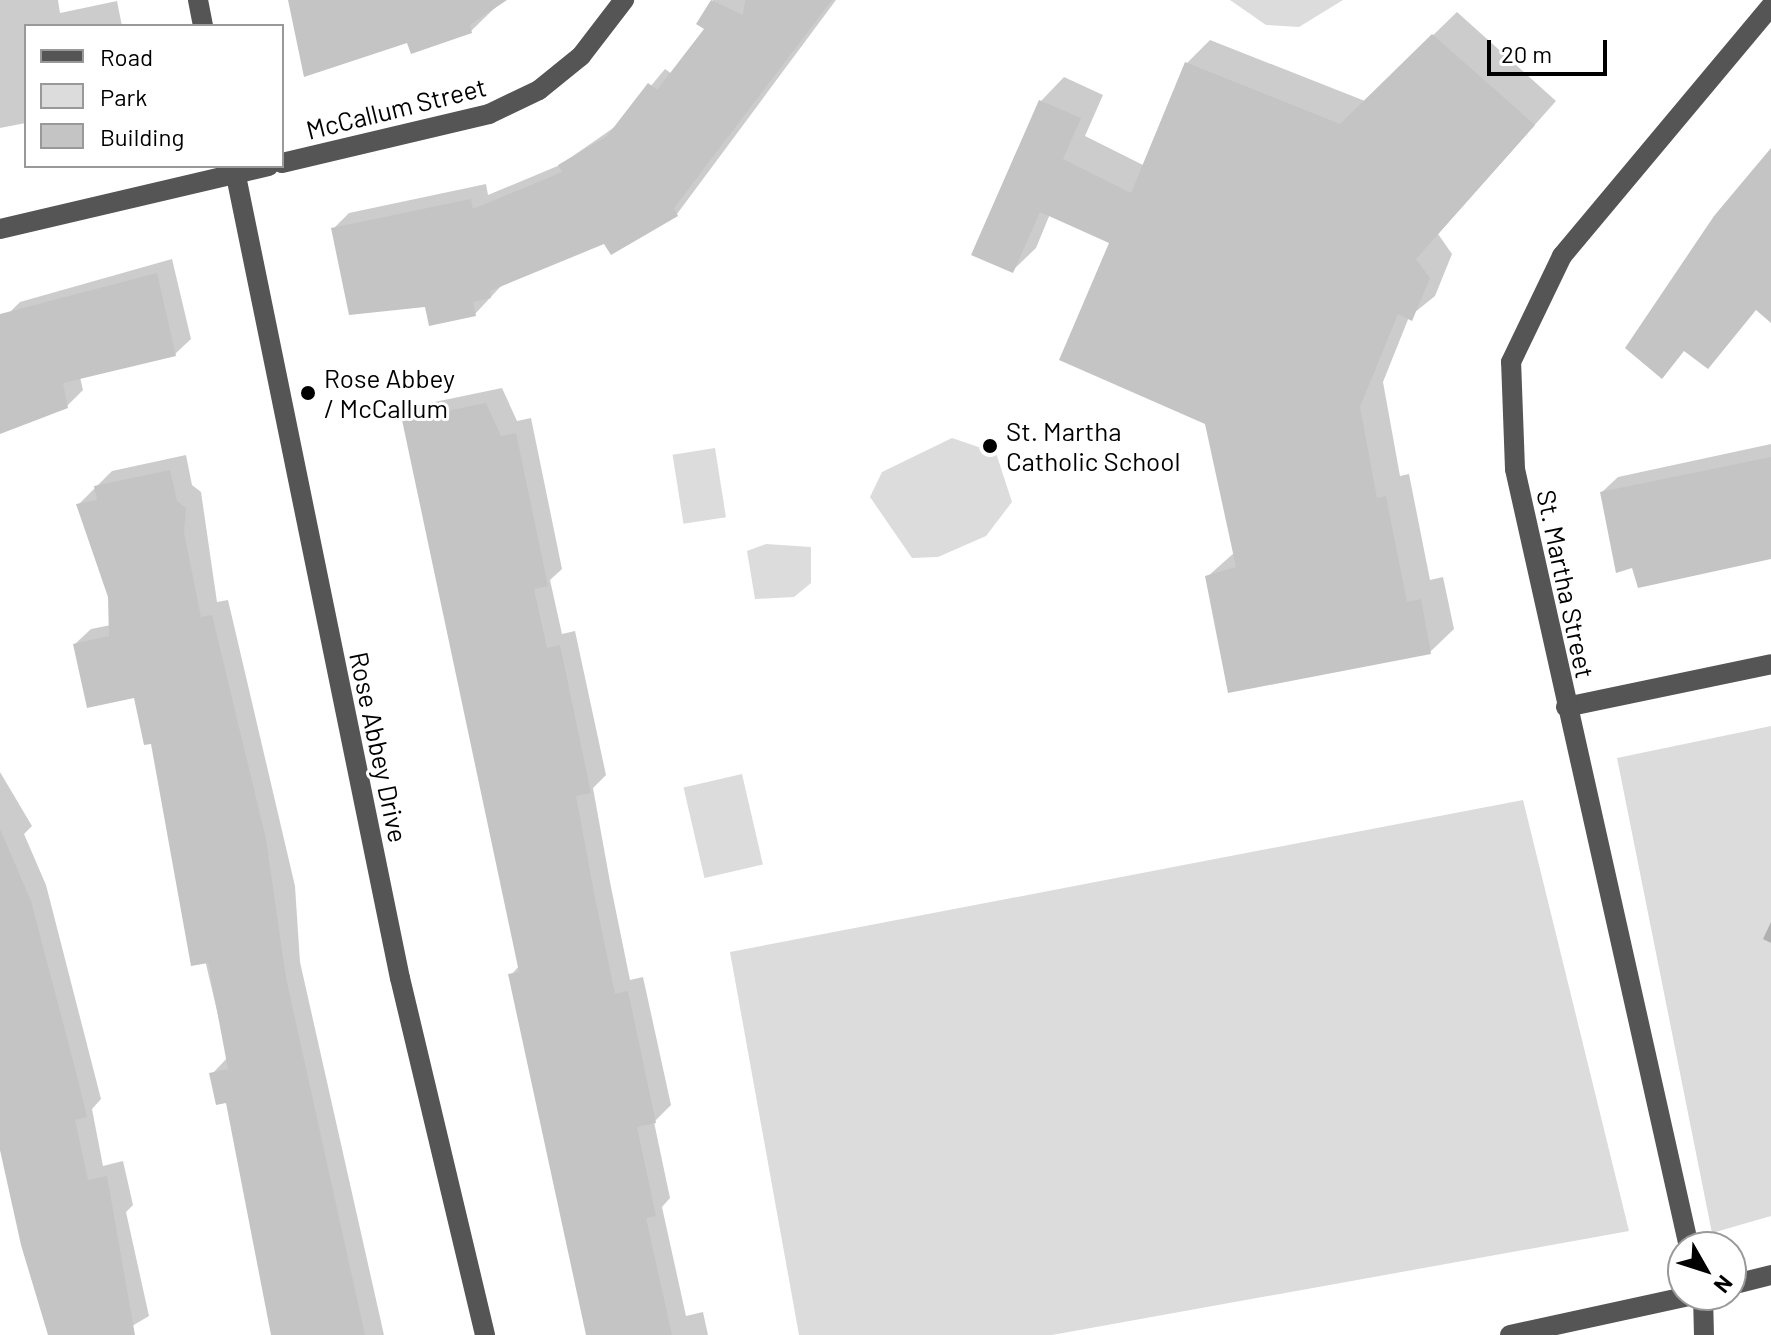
<!DOCTYPE html>
<style>
body{margin:0}
#map{position:relative;width:1771px;height:1335px;overflow:hidden;background:#fff;font-family:Barlow,sans-serif}
div>[style]{position:absolute}
.green>*{inset:0;background:#dcdcdc;transform-origin:0 0}
.shadow>*{inset:0;background:#0003}
.building>*{inset:0;background:#c4c4c4}
.minor>*{height:20px;margin:-10px;padding:0 10px;transform-origin:10px;border-radius:10px;background:#555}
.dots>*{width:22px;height:22px;translate:-50% -50%;box-sizing:border-box;border:4px solid #fff;border-radius:50%}
span{translate:-50% -50%;white-space:nowrap;text-align:center;line-height:1.15;-webkit-text-stroke:6px #fff;paint-order:stroke}
.street-label{font-size:26px;color:#000}
.poi-label{font-size:26px;color:#000}
.left{translate:0 -50%;text-align:left}
.legend{position:absolute;left:24px;top:24px;width:260px;height:144px;box-sizing:border-box;background:#fff;border:2px solid #999;margin:0;padding:10px 14px;list-style:none;font-size:24px;color:#000}
.legend li{display:flex;align-items:center;gap:16px;height:40px}
.legend b{width:40px;border:2px solid #999}
.north{position:absolute;left:1667px;top:1231px;width:80px;height:80px;box-sizing:border-box;background:#fff;border:2px solid #999;border-radius:50%;rotate:129deg;font-size:22px;font-weight:700;line-height:32px;text-align:center;color:#000}
.north::after{content:'';display:block;margin:auto;width:28px;height:36px;background:#000;clip-path:polygon(50% 0,100% 100%,50% 72%,0 100%)}
.scale{position:absolute;left:1487px;top:40px;width:120px;height:36px;box-sizing:border-box;border:4px solid #000;border-top:0;padding-left:10px;font-size:24px;line-height:28px;white-space:nowrap;color:#000;-webkit-text-stroke:6px #fff;paint-order:stroke}
</style>
<div id="map">
<div class="green">
<i style="clip-path:polygon(1230px 0,1343px 0,1299px 27px,1266px 25px)"></i>
<i style="clip-path:polygon(952px 438px,996px 453px,1012px 502px,986px 536px,938px 557px,912px 558px,870px 497px,882px 472px)"></i>
<i style="left:715px;top:448px;width:70px;height:43px;rotate:81deg"></i>
<i style="clip-path:polygon(766px 544px,811px 547px,811px 583px,794px 597px,755px 599px,747px 551px)"></i>
<i style="clip-path:polygon(1771px 726px,1771px 1216px,1712px 1233px,1617px 758px)"></i>
<i style="left:742px;top:774px;width:93px;height:60px;rotate:77deg"></i>
<i style="clip-path:polygon(1523px 800px,1629px 1231px,1052px 1335px,799px 1335px,730px 952px)"></i>
</div>
<div class="shadow">
<i style="clip-path:polygon(0 0,58px 0,60px 13px,117px 1px,122px 26px,26px 26px,26px 123px,0 128px)"></i>
<i style="clip-path:polygon(290px 0,503px 0,471px 31px,409px 40px)"></i>
<i style="clip-path:polygon(713px 0,836px 0,677px 214px,612px 253px,605px 241px,503px 284px,475px 314px,427px 305px,333px 229px,349px 213px,486px 184px,488px 195px,560px 165px,619px 124px,665px 69px,672px 74px,707px 28px,699px 23px)"></i>
<i style="clip-path:polygon(1457px 12px,1556px 101px,1438px 234px,1452px 254px,1435px 296px,1409px 317px,1383px 382px,1400px 476px,1409px 474px,1430px 580px,1443px 577px,1454px 629px,1430px 652px,1207px 577px,1235px 552px,1207px 422px,1111px 242px,1050px 214px,1036px 248px,1012px 271px,974px 254px,1041px 101px,1064px 77px,1103px 95px,1085px 136px,1145px 166px,1187px 63px,1210px 40px,1365px 101px)"></i>
<i style="clip-path:polygon(172px 259px,191px 339px,175px 354px,80px 377px,83px 390px,67px 406px,0 432px,4px 318px,20px 302px)"></i>
<i style="clip-path:polygon(502px 388px,517px 421px,531px 418px,562px 569px,550px 580px,562px 634px,575px 631px,606px 775px,593px 788px,610px 882px,630px 980px,643px 977px,671px 1105px,654px 1122px,670px 1198px,662px 1207px,686px 1316px,703px 1312px,708px 1335px,600px 1335px,511px 975px,519px 966px,405px 421px,420px 405px)"></i>
<i style="clip-path:polygon(1771px 444px,1771px 559px,1602px 492px,1618px 477px)"></i>
<i style="clip-path:polygon(186px 455px,192px 485px,201px 492px,217px 602px,228px 600px,295px 886px,300px 962px,384px 1335px,283px 1335px,228px 1100px,212px 1074px,228px 1057px,153px 741px,136px 695px,75px 644px,91px 629px,111px 625px,110px 597px,79px 504px,112px 471px)"></i>
<i style="clip-path:polygon(0 772px,32px 826px,24px 834px,46px 885px,101px 1099px,92px 1109px,103px 1166px,123px 1161px,133px 1205px,126px 1212px,149px 1316px,117px 1335px,50px 1335px,0 1148px)"></i>
<i style="clip-path:polygon(1771px 922px,1771px 943px,1763px 939px)"></i>
</div>
<div class="building">
<i style="clip-path:polygon(288px 0,507px 0,470px 25px,472px 33px,411px 54px,407px 43px,304px 77px)"></i>
<i style="clip-path:polygon(711px 0,743px 15px,745px 0,832px 0,674px 208px,678px 216px,611px 255px,604px 244px,490px 291px,491px 298px,473px 302px,476px 316px,429px 326px,425px 307px,349px 315px,331px 228px,471px 199px,473px 209px,562px 172px,558px 165px,607px 136px,648px 83px,657px 90px,704px 29px,696px 24px)"></i>
<i style="clip-path:polygon(1432px 34px,1535px 125px,1416px 259px,1430px 278px,1412px 321px,1398px 314px,1360px 407px,1377px 498px,1386px 496px,1407px 602px,1421px 599px,1431px 654px,1228px 693px,1205px 576px,1236px 567px,1205px 424px,1059px 360px,1109px 243px,1040px 212px,1013px 273px,971px 255px,1039px 100px,1081px 118px,1063px 159px,1131px 193px,1185px 62px,1340px 124px)"></i>
<i style="clip-path:polygon(1771px 148px,1771px 323px,1756px 310px,1708px 369px,1684px 351px,1662px 379px,1625px 348px,1714px 216px)"></i>
<i style="clip-path:polygon(157px 273px,176px 356px,63px 383px,68px 408px,0 434px,0 314px)"></i>
<i style="clip-path:polygon(486px 403px,501px 436px,516px 433px,548px 586px,534px 589px,547px 648px,560px 645px,591px 793px,576px 796px,595px 898px,615px 994px,628px 991px,656px 1123px,637px 1127px,656px 1216px,646px 1218px,672px 1335px,586px 1335px,508px 974px,519px 972px,402px 420px)"></i>
<i style="clip-path:polygon(1771px 457px,1771px 559px,1638px 588px,1632px 568px,1616px 573px,1600px 492px)"></i>
<i style="clip-path:polygon(170px 470px,177px 501px,186px 508px,184px 532px,201px 617px,212px 615px,266px 839px,286px 978px,365px 1335px,271px 1335px,226px 1103px,216px 1105px,209px 1073px,228px 1069px,208px 963px,191px 966px,151px 744px,144px 745px,134px 698px,87px 708px,73px 644px,109px 636px,108px 597px,76px 504px,97px 500px,94px 486px)"></i>
<i style="clip-path:polygon(0 829px,31px 901px,77px 1076px,87px 1117px,75px 1120px,88px 1180px,107px 1176px,135px 1335px,48px 1335px,21px 1245px,0 1150px)"></i>
</div>
<div class="minor">
<i style="left:198px;top:0;width:26px;rotate:79deg"></i>
<i style="left:282px;top:163px;width:213px;rotate:-13.3deg"></i>
<i style="left:489px;top:114px;width:55px;rotate:-25.6deg"></i>
<i style="left:539px;top:90px;width:54px;rotate:-39deg"></i>
<i style="left:581px;top:56px;width:71px;rotate:-52.5deg"></i>
<i style="left:234px;top:166px;width:829px;rotate:78.45deg"></i>
<i style="left:400px;top:978px;width:367px;rotate:76.6deg"></i>
<i style="left:0;top:229px;width:276px;rotate:-13.2deg"></i>
<i style="left:1566px;top:707px;width:209px;rotate:-11.8deg"></i>
<i style="left:1689px;top:1247px;width:797px;rotate:-102.61deg"></i>
<i style="left:1515px;top:469px;width:107px;rotate:-92.1deg"></i>
<i style="left:1511px;top:362px;width:118px;rotate:-64.3deg"></i>
<i style="left:1562px;top:256px;width:326px;rotate:-50.1deg"></i>
<i style="left:1731px;top:1285px;width:41px;rotate:-14deg"></i>
<i style="left:1703px;top:1295px;width:40px;rotate:88.6deg"></i>
<i style="left:1510px;top:1335px;width:188px;rotate:-12.3deg"></i>
</div>
<div class="dots">
<i style="left:308px;top:393px;background:#000"></i>
<i style="left:990px;top:446px;background:#000"></i>
</div>
<div class="street-label">
<span style="left:396px;top:108px;rotate:-14deg">McCallum Street</span>
<span style="left:1566px;top:584px;rotate:78deg">St. Martha Street</span>
<span style="left:379px;top:747px;rotate:78deg">Rose Abbey Drive</span>
</div>
<div class="poi-label">
<span class="left" style="left:324px;top:393px">Rose Abbey<br>/ McCallum</span>
<span class="left" style="left:1006px;top:446px">St. Martha<br>Catholic School</span>
</div>
<ul class="legend">
<li><b style="height:10px;background:#555"></b>Road</li>
<li><b style="height:22px;background:#dcdcdc"></b>Park</li>
<li><b style="height:22px;background:#c4c4c4"></b>Building</li>
</ul>
<div class="north">N</div>
<div class="scale">20 m</div>
</div>
